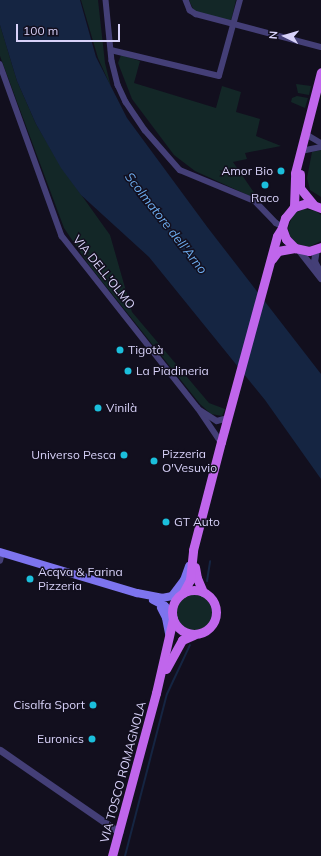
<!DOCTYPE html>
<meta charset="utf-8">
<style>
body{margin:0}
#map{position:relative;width:321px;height:856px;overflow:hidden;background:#120f1e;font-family:Mulish,sans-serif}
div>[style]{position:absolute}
.green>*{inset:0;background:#132727}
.round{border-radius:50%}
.water>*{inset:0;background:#152542}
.stream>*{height:2px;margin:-1px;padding:0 1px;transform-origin:1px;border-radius:1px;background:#152542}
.minor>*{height:5.5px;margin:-2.75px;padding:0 2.75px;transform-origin:2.75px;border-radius:2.75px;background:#443f77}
.tertiary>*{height:7px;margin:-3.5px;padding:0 3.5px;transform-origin:3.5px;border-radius:3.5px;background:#443f77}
.secondary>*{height:8px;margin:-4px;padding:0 4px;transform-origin:4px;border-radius:4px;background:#7d74ee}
.primary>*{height:9px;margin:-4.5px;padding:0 4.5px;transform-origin:4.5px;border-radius:4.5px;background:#c066ec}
.primary>.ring{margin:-4.5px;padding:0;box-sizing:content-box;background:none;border:9px solid #c066ec;border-radius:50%}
.dots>*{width:11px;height:11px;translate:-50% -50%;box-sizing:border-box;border:2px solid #120f1e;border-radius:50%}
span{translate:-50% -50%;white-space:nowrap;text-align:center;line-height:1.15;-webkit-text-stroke:3px #120f1e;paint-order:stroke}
.poi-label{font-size:12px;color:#d8d2f9}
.right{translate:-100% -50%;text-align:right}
.left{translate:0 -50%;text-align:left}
.street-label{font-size:12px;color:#d8d2f9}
.water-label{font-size:13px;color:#6cabed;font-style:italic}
.north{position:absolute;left:265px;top:16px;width:40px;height:40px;-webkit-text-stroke:3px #120f1e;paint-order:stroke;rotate:275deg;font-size:11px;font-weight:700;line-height:16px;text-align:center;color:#d8d2f9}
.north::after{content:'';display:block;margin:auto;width:14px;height:18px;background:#d8d2f9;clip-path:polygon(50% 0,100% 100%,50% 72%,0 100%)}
.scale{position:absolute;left:16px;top:24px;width:104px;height:18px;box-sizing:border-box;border:2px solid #d8d2f9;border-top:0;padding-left:5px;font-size:12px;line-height:14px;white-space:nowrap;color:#d8d2f9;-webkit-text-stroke:3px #120f1e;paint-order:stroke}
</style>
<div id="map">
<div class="green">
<i style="clip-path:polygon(81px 0,98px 0,105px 63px,111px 87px,98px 58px)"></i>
<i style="clip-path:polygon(189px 0,236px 0,231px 21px,194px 11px)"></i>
<i style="clip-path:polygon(0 25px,17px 81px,36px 124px,62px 168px,110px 235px,132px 312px,209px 403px,225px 409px,222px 416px,211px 414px,200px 404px,89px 265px,64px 228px,0 56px)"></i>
<i style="clip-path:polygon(121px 55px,140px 61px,134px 83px,216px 108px,222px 86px,241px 92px,236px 112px,260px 119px,256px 136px,281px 146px,245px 153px,247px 159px,233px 162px,259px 200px,195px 171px,174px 155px,132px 99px,118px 63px)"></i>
<i style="clip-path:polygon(296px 84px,311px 86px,309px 95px,298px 93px)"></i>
<i style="clip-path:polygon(297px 96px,308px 98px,305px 108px,291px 102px,292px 98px)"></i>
<i style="clip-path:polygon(321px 150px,321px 197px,310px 190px,307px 178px,312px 152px)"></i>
<i style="clip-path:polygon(304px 209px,316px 211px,321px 215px,321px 241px,309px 247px,296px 244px,290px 236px,288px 228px,293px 214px)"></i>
<i class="round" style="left:175px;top:593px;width:38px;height:38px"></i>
</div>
<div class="water">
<i style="clip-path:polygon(0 0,80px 0,96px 57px,127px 118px,208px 228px,321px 374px,321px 479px,265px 400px,149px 257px,81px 195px,61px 168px,36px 124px,17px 81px,0 25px)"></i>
</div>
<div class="stream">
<i style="left:207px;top:581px;width:20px;rotate:-81deg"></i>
<i style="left:125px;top:856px;width:167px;rotate:-75.5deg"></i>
<i style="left:167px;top:694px;width:54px;rotate:-64.9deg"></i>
</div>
<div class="minor">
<i style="left:106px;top:0;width:61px;rotate:84.4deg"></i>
<i style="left:112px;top:61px;width:25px;rotate:76deg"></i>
<i style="left:118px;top:85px;width:19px;rotate:65deg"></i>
<i style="left:126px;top:102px;width:34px;rotate:56deg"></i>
<i style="left:145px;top:130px;width:53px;rotate:48.8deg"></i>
<i style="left:180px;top:170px;width:81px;rotate:22.5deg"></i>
<i style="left:255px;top:201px;width:30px;rotate:46deg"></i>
<i style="left:276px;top:223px;width:7px;rotate:27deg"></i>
<i style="left:186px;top:0;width:11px;rotate:68deg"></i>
<i style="left:190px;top:10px;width:7px;rotate:34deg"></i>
<i style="left:196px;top:14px;width:129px;rotate:14.8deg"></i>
<i style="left:111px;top:50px;width:111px;rotate:13.5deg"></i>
<i style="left:219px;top:76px;width:79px;rotate:-74.6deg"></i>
<i style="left:0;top:64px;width:183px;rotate:70.2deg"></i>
<i style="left:62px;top:236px;width:219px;rotate:51.7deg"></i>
<i style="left:198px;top:408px;width:41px;rotate:55.9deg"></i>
<i style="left:309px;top:136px;width:14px;rotate:30deg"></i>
<i style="left:306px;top:150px;width:15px;rotate:-11deg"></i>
<i style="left:200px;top:410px;width:20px;rotate:33deg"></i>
<i style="left:217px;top:421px;width:11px;rotate:-15deg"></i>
<i style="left:0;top:561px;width:8px;rotate:-76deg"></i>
</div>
<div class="tertiary">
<i style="left:298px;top:249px;width:37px;rotate:52deg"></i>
<i style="left:316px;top:249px;width:12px;rotate:99deg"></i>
<i style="left:314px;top:261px;width:11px;rotate:63deg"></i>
<i style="left:0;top:750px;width:145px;rotate:34.6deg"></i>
</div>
<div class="secondary">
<i style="left:0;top:552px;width:143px;rotate:16.7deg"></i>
<i style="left:137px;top:593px;width:25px;rotate:11deg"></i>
<i style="left:162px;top:598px;width:20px;rotate:-11deg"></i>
<i style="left:172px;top:596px;width:20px;rotate:-53deg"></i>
<i style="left:184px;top:580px;width:15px;rotate:-70deg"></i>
<i style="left:153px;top:600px;width:13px;rotate:27deg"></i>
<i style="left:165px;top:606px;width:14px;rotate:54deg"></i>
<i style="left:161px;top:608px;width:11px;rotate:63deg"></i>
<i style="left:166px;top:618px;width:16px;rotate:79deg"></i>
</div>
<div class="primary">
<i style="left:300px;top:174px;width:14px;rotate:90deg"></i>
<i style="left:300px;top:188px;width:21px;rotate:51deg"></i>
<i style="left:294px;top:207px;width:34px;rotate:-88deg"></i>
<i style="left:295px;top:173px;width:104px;rotate:-75.6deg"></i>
<i style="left:321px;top:208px;width:15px;rotate:-160deg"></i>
<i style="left:307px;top:203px;width:14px;rotate:163deg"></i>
<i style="left:294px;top:207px;width:14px;rotate:129deg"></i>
<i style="left:285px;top:218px;width:10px;rotate:107deg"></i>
<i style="left:282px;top:228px;width:12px;rotate:70deg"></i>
<i style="left:286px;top:239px;width:13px;rotate:45deg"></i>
<i style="left:295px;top:248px;width:14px;rotate:12deg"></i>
<i style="left:309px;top:251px;width:13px;rotate:-18deg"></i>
<i style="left:272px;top:259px;width:10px;rotate:-53deg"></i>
<i style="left:278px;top:251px;width:17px;rotate:-10deg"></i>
<i style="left:195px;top:567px;width:11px;rotate:80deg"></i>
<i style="left:197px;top:578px;width:15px;rotate:67deg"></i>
<i class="ring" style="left:172px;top:590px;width:35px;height:35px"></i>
<i style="left:183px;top:593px;width:15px;rotate:-62deg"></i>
<i style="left:190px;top:580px;width:30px;rotate:-84deg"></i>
<i style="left:193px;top:550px;width:112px;rotate:-75.5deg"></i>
<i style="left:221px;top:442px;width:213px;rotate:-74.8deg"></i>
<i style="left:277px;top:236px;width:9px;rotate:-58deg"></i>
<i style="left:166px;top:669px;width:33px;rotate:-61deg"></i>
<i style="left:182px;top:640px;width:13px;rotate:-23deg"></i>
<i style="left:112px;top:856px;width:169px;rotate:-74.9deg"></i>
<i style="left:156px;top:693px;width:76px;rotate:-77.1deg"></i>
</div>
<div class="dots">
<i style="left:281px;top:171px;background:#1bbfdc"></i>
<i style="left:265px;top:185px;background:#1bbfdc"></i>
<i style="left:120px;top:350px;background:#1bbfdc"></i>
<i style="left:128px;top:371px;background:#1bbfdc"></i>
<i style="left:98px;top:408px;background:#1bbfdc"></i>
<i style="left:124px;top:455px;background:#1bbfdc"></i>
<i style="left:154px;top:461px;background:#1bbfdc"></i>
<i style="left:166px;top:522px;background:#1bbfdc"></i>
<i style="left:30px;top:579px;background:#1bbfdc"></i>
<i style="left:93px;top:705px;background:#1bbfdc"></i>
<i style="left:92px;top:739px;background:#1bbfdc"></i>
</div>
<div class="poi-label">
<span class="right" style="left:273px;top:171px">Amor Bio</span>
<span style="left:265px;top:198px">Raco</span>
<span class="left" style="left:128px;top:350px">Tigotà</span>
<span class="left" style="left:136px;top:371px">La Piadineria</span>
<span class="left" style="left:106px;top:408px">Vinilà</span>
<span class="left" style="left:162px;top:461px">Pizzeria<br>O'Vesuvio</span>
<span class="right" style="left:116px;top:455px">Universo Pesca</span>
<span class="left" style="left:174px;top:522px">GT Auto</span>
<span class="left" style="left:38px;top:579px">Acqva &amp; Farina<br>Pizzeria</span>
<span class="right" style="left:85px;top:705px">Cisalfa Sport</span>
<span class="right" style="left:84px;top:739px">Euronics</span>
</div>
<div class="street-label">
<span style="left:104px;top:272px;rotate:51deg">VIA DELL'OLMO</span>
<span style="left:123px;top:772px;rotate:-75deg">VIA TOSCO ROMAGNOLA</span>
</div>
<div class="water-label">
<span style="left:166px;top:223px;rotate:52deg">Scolmatore dell'Arno</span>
</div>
<div class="north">N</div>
<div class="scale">100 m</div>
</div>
